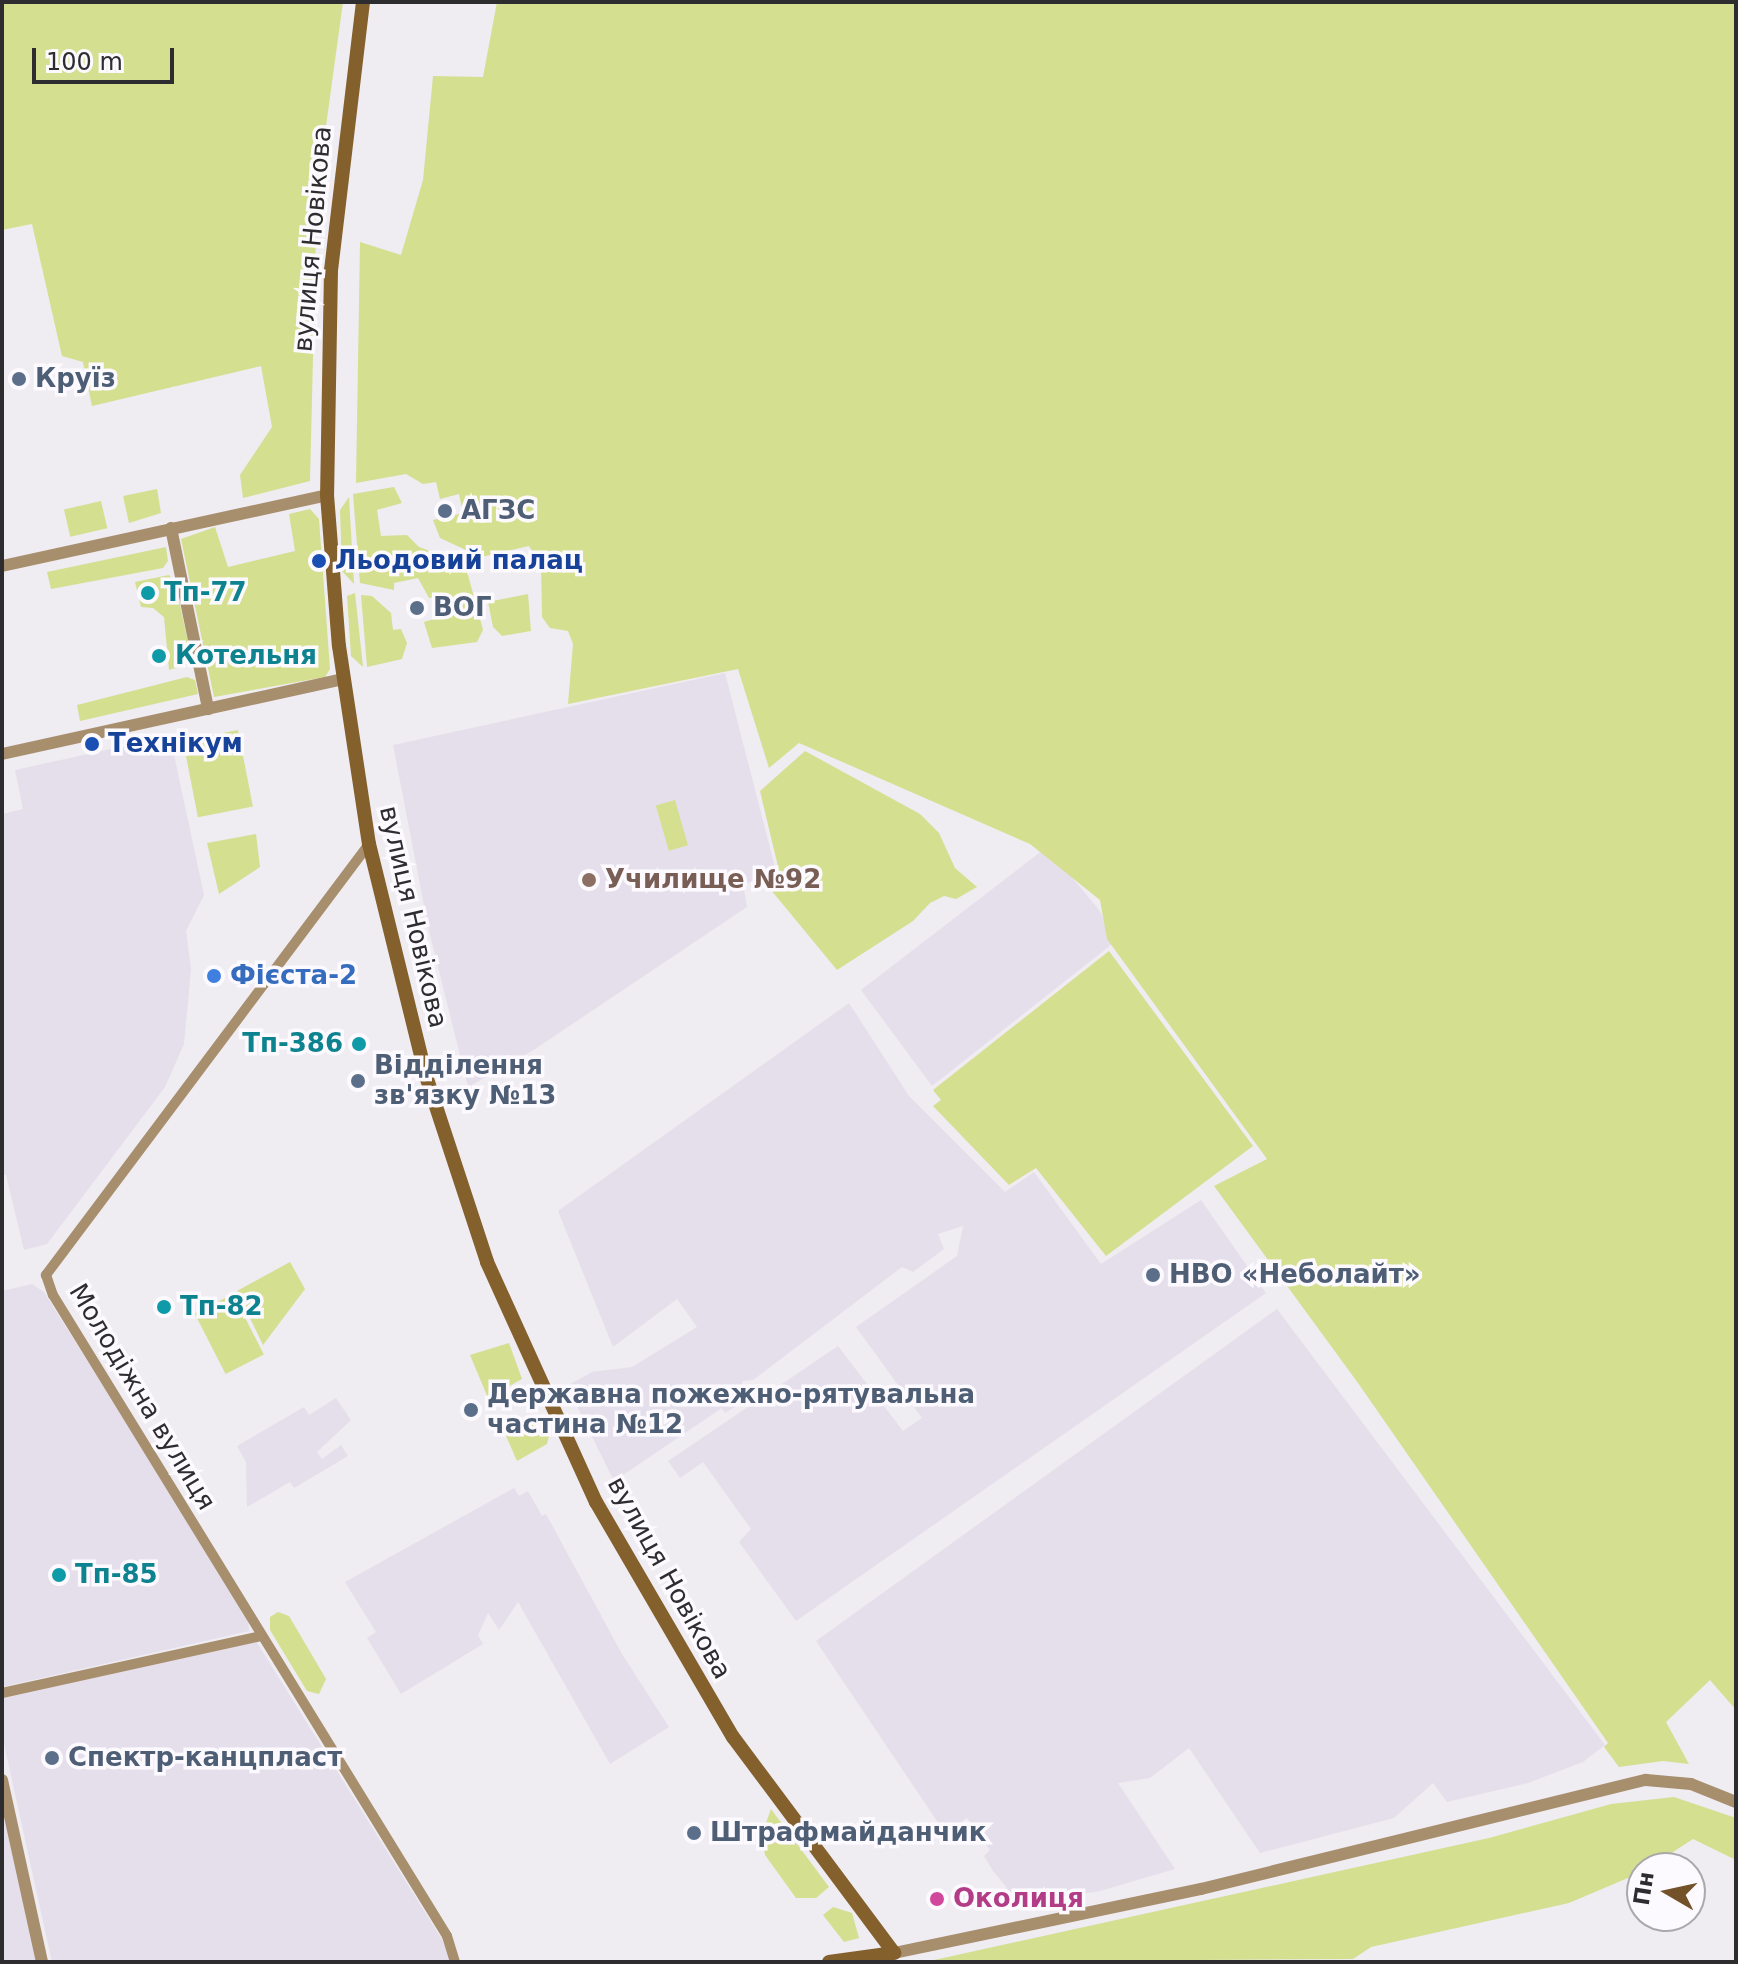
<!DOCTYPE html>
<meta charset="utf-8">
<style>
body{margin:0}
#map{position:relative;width:1738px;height:1964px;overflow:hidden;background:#efecf2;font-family:"DejaVu Sans",sans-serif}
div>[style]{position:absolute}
.built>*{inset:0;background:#e5dfeb}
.green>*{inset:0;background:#d5df90;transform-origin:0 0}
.minor>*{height:10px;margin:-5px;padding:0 5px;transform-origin:5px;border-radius:5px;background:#a78e6d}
.tertiary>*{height:12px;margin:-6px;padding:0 6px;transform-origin:6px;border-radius:6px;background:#a78e6d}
.secondary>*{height:14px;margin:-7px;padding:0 7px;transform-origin:7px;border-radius:7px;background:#83602c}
.dots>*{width:22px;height:22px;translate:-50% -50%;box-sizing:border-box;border:4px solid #fcfaff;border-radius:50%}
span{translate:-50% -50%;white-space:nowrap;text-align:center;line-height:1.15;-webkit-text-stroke:7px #fcfaff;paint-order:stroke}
.street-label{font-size:26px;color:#2d2c2e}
.service-label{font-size:26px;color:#4e5e75;font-weight:700}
.left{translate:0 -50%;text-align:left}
.transit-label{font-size:26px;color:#164399;font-weight:700}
.culture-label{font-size:26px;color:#0d838f;font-weight:700}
.right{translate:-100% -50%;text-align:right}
.education-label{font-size:26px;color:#785e54;font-weight:700}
.shop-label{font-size:26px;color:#366cbe;font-weight:700}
.hotel-label{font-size:26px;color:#b23c85;font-weight:700}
.frame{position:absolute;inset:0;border:4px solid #2d2c2e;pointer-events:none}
.north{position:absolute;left:1626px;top:1852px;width:80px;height:80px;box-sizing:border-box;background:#fcfaff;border:2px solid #a9a8ab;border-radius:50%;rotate:279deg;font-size:22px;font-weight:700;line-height:32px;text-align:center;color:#2d2c2e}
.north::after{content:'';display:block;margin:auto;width:28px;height:36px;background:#735229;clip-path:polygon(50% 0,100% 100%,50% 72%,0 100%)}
.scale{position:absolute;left:32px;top:48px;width:142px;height:36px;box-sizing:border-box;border:4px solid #2d2c2e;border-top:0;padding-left:10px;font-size:24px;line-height:28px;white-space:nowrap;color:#2d2c2e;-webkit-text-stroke:6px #fcfaff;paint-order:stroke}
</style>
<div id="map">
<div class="built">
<i style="clip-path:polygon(725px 673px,777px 875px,743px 884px,747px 907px,532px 1051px,468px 1087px,429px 931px,393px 745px)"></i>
<i style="clip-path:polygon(170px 736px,204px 895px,186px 931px,191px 969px,184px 1044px,165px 1087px,47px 1244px,24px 1250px,6px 1175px,2px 1175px,2px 814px,23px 809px,15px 770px)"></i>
<i style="clip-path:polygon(1047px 847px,1099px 910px,1116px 941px,932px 1086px,861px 990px)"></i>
<i style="clip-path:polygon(849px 1003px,909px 1096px,1005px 1192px,1034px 1172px,1101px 1264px,1201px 1200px,1266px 1293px,796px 1621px,739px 1542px,751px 1529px,703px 1462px,680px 1478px,668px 1461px,838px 1346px,903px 1431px,922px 1418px,856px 1327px,957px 1256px,963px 1226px,938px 1234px,944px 1249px,913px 1272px,902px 1267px,753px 1380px,742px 1381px,744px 1401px,725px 1413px,722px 1408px,614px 1481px,567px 1386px,592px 1372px,632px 1367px,697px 1327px,677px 1299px,613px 1347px,558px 1211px)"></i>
<i style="clip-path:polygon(32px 1284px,44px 1292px,248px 1617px,249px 1631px,2px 1687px,2px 1291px)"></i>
<i style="clip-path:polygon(1277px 1309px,1605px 1745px,1583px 1762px,1528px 1783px,1447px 1802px,1433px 1783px,1394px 1818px,1260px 1853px,1189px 1748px,1150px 1778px,1118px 1783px,1175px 1869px,1100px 1891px,1028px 1903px,1019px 1893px,1011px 1893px,993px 1871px,984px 1856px,990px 1850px,967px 1818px,945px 1833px,816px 1641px)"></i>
<i style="clip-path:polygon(336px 1398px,351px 1420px,317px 1452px,322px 1459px,341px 1445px,348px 1456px,294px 1488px,290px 1482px,247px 1507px,246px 1462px,237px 1446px,304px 1407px,309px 1415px)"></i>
<i style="clip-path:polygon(514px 1488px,519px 1496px,528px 1491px,542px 1516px,546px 1514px,622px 1654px,669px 1727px,610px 1764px,518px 1602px,499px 1630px,488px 1613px,478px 1635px,483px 1644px,401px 1694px,367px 1638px,376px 1632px,345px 1582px)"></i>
<i style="clip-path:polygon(256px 1641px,456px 1962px,52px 1962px,2px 1735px,2px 1698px)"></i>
<i style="clip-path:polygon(2px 1804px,37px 1962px,2px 1962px)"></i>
</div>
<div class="green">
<i style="clip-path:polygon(2px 2px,343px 2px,317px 192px,310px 481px,243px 498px,240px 475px,272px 427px,261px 366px,92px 406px,83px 362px,62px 356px,32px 224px,2px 230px)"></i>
<i style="clip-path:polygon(497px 2px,1736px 2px,1736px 1710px,1710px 1680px,1666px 1722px,1689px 1764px,1663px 1761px,1619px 1767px,1604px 1747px,1608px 1743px,1358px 1383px,1214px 1186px,1267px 1159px,1107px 939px,1100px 900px,1030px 844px,799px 743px,769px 768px,738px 669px,568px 704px,573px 644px,568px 631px,550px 628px,542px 617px,541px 564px,529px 546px,481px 557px,440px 538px,433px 520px,463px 513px,459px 494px,440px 499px,436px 482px,423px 484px,406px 474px,356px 483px,360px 242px,401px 255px,423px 180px,433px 76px,483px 77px)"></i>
<i style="clip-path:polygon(394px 487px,402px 503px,377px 510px,381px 536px,407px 535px,419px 547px,465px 564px,483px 630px,477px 642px,432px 648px,424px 622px,441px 617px,436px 597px,429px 598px,418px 578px,394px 583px,394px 590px,360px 583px,353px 494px)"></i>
<i style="clip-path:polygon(157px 489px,161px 513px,129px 523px,123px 496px)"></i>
<i style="clip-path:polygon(349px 497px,354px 584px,342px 571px,340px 510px)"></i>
<i style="left:101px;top:501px;width:28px;height:38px;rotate:77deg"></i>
<i style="clip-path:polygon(310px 509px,319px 519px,330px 669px,325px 677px,214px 697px,181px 539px,215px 527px,228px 567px,295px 551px,289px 514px)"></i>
<i style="clip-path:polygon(166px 547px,168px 561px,163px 568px,51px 589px,47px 572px)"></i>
<i style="clip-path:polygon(169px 575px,175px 582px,191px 656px,186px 665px,169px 670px,164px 617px,153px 608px,141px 607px,135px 582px)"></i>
<i style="clip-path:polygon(355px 593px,363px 667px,351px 656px,347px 596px)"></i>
<i style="clip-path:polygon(528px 594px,531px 631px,502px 636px,493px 627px,488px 602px)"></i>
<i style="clip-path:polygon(361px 595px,372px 596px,391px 613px,393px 630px,401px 629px,407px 643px,402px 659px,367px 667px)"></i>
<i style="clip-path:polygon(187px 677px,195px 680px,198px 694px,80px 721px,77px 705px)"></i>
<i style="left:238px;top:730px;width:78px;height:56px;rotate:79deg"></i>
<i style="clip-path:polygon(805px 751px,920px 814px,939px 833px,955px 868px,977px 887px,956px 899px,944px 896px,930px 903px,913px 921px,837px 970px,771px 890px,781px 879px,760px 791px)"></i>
<i style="left:675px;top:800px;width:47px;height:20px;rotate:74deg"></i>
<i style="clip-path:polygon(256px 834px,260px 867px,219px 894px,207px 843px)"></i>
<i style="clip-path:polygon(1109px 951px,1253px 1146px,1106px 1256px,1036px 1168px,1009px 1185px,933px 1106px,941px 1100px,933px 1090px)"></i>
<i style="clip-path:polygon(290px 1262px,305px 1289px,263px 1345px,237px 1291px)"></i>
<i style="left:233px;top:1294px;width:68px;height:43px;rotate:63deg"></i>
<i style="clip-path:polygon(509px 1343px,522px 1379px,488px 1398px,470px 1355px)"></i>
<i style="clip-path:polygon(542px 1416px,550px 1432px,547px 1444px,517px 1461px,503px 1429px)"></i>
<i style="clip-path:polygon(278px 1612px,289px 1616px,326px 1679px,319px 1694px,307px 1691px,270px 1630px,270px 1617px)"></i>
<i style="clip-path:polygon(1674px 1797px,1736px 1818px,1736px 1860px,1693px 1839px,1642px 1872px,1569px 1903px,1371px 1947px,1353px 1959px,925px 1962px,1489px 1838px,1611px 1804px)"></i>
<i style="clip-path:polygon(771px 1809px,829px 1887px,816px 1898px,796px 1898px,765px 1855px,762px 1834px)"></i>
<i style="clip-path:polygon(833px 1907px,852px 1913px,859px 1938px,844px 1942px,823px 1915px)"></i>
</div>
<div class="minor">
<i style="left:369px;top:844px;width:539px;rotate:126.85deg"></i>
<i style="left:46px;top:1275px;width:21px;rotate:71deg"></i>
<i style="left:53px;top:1295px;width:752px;rotate:58.42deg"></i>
<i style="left:447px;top:1936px;width:27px;rotate:73deg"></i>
<i style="left:2px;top:1693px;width:265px;rotate:-12.4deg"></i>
</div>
<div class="tertiary">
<i style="left:171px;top:528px;width:185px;rotate:78.4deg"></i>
<i style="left:2px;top:566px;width:333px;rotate:-12.3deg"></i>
<i style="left:2px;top:754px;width:350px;rotate:-12.4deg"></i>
<i style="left:2px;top:1780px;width:186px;rotate:77.6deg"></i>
<i style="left:894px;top:1953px;width:314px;rotate:-11.8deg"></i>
<i style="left:1201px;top:1889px;width:458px;rotate:-13.8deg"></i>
<i style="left:1646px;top:1780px;width:45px;rotate:5.1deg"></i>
<i style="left:1691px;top:1784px;width:48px;rotate:21.8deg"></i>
</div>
<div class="secondary">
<i style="left:363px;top:2px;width:270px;rotate:96.8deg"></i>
<i style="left:331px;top:270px;width:225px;rotate:91deg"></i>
<i style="left:327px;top:495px;width:151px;rotate:85.5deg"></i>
<i style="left:339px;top:646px;width:200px;rotate:81.4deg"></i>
<i style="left:369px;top:844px;width:239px;rotate:76.2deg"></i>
<i style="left:426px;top:1076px;width:196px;rotate:71.8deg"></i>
<i style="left:487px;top:1262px;width:264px;rotate:65.6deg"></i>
<i style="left:596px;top:1502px;width:272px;rotate:59.8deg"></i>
<i style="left:733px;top:1737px;width:269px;rotate:53.3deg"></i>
<i style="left:829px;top:1962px;width:66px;rotate:-7.9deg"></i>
</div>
<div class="dots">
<i style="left:19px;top:379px;background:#5c6f8a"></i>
<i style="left:445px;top:511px;background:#5c6f8a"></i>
<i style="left:319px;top:561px;background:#1a4fb4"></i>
<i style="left:148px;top:593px;background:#0f9aa8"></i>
<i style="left:417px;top:608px;background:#5c6f8a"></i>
<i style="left:159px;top:656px;background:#0f9aa8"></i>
<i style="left:92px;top:744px;background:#1a4fb4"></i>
<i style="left:589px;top:880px;background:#8d6e63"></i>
<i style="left:214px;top:976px;background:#3f7fe0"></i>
<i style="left:359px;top:1044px;background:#0f9aa8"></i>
<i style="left:358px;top:1081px;background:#5c6f8a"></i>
<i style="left:1153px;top:1275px;background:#5c6f8a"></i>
<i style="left:164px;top:1307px;background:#0f9aa8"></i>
<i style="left:471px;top:1410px;background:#5c6f8a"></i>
<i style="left:59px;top:1575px;background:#0f9aa8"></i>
<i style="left:52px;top:1758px;background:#5c6f8a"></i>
<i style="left:694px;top:1833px;background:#5c6f8a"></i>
<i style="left:937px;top:1899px;background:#d1479c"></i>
</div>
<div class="street-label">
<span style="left:313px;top:239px;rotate:-85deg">вулиця Новікова</span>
<span style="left:413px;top:917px;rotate:77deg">вулиця Новікова</span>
<span style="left:142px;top:1397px;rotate:59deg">Молодіжна вулиця</span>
<span style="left:669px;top:1578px;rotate:61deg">вулиця Новікова</span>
</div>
<div class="service-label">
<span class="left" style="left:35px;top:379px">Круїз</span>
<span class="left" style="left:461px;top:511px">АГЗС</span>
<span class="left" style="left:433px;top:608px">ВОГ</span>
<span class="left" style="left:374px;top:1081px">Відділення<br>зв'язку №13</span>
<span class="left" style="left:1169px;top:1275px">НВО «Неболайт»</span>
<span class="left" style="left:487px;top:1410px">Державна пожежно-рятувальна<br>частина №12</span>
<span class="left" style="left:68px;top:1758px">Спектр-канцпласт</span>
<span class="left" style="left:710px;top:1833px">Штрафмайданчик</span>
</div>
<div class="transit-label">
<span class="left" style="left:335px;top:561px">Льодовий палац</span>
<span class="left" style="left:108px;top:744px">Технікум</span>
</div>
<div class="culture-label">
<span class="left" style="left:164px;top:593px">Тп-77</span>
<span class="left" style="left:175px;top:656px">Котельня</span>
<span class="right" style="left:343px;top:1044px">Тп-386</span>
<span class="left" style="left:180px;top:1307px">Тп-82</span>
<span class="left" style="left:75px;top:1575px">Тп-85</span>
</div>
<div class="education-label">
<span class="left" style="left:605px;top:880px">Училище №92</span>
</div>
<div class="shop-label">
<span class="left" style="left:230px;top:976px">Фiєста-2</span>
</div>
<div class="hotel-label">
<span class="left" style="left:953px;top:1899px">Околиця</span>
</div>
<div class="frame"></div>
<div class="north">Пн</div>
<div class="scale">100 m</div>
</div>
